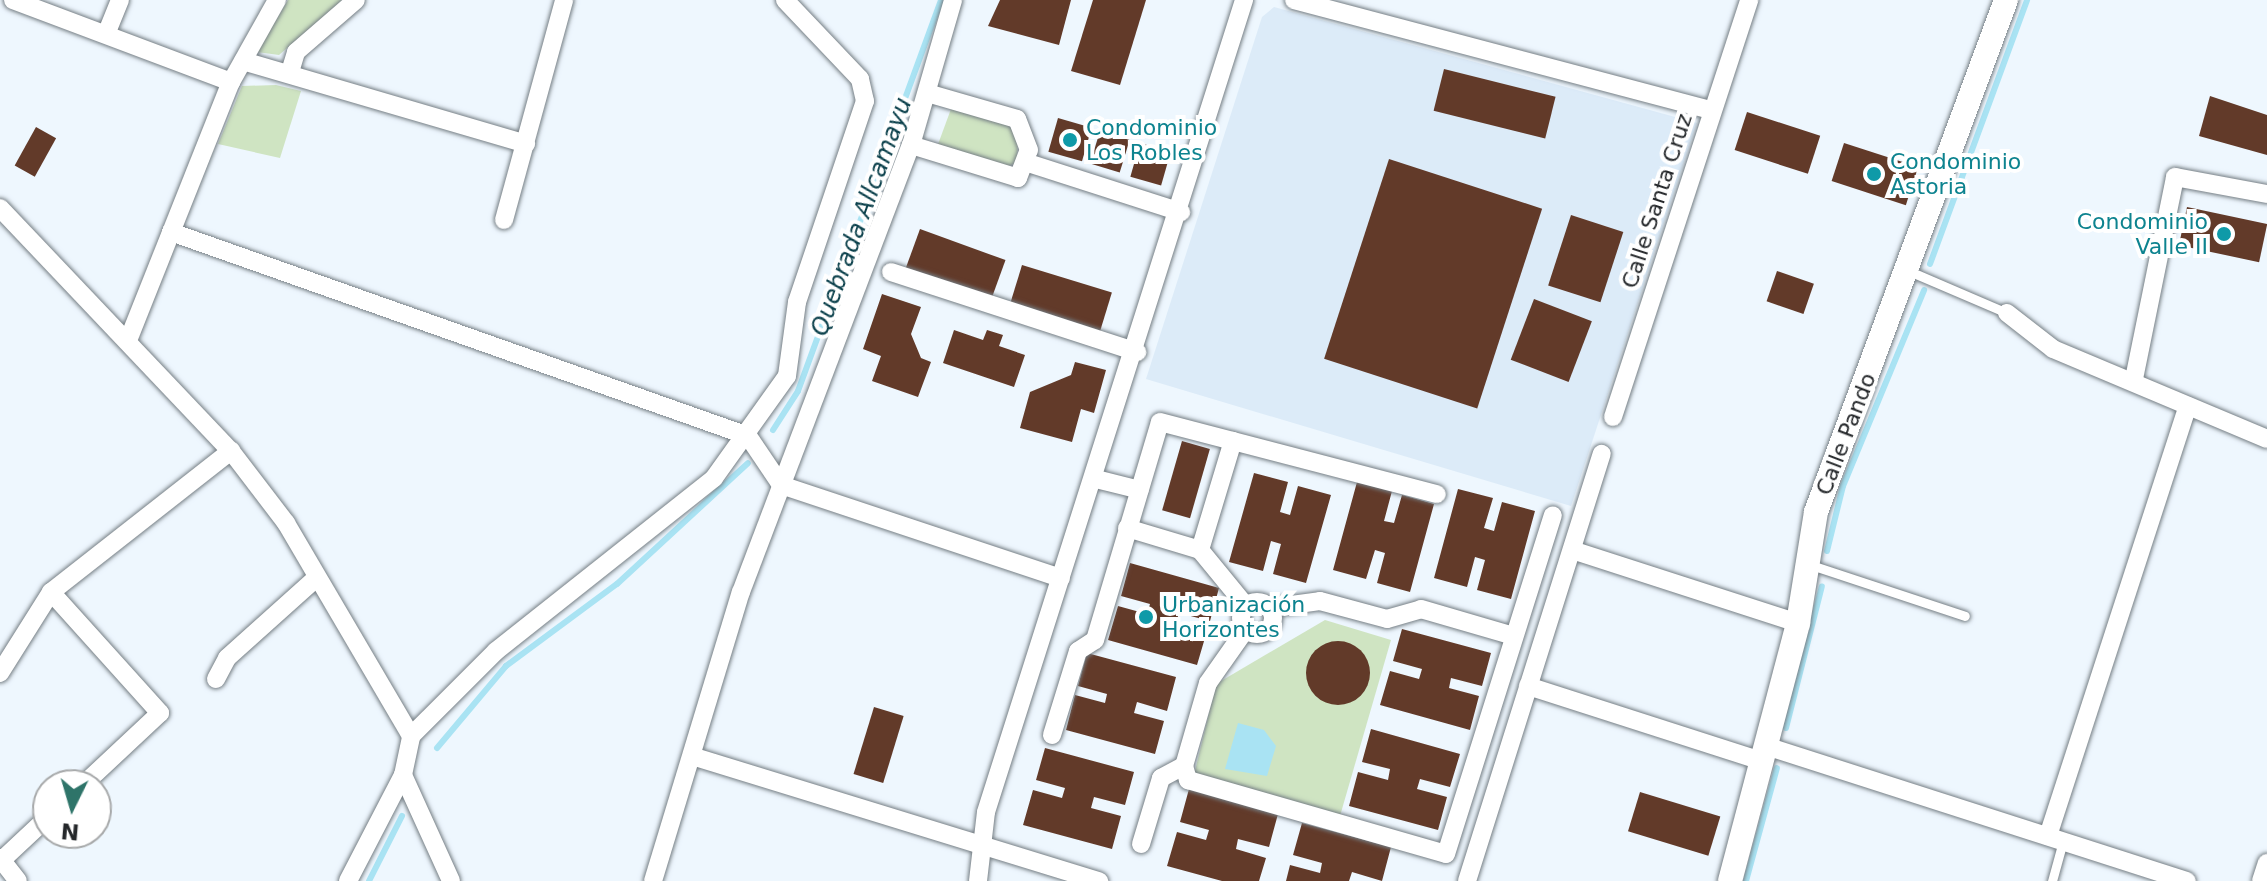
<!DOCTYPE html>
<meta charset="utf-8">
<style>
body{margin:0}
#map{position:relative;width:2267px;height:881px;overflow:hidden;background:#eef7fe;font-family:"DejaVu Sans",sans-serif}
div>[style]{position:absolute}
.built>*{inset:0;background:#dcebf8}
.green>*{inset:0;background:#cfe4c2}
.water>*{inset:0;background:#a9e3f3}
.stream>*{height:6px;margin:-3px;padding:0 3px;transform-origin:3px;border-radius:3px;background:#a9e3f3}
.building>*{inset:0;background:#623a29;transform-origin:0 0}
.round{border-radius:50%}
.roads{filter:drop-shadow(0 0 2px #757e84) drop-shadow(0 0 2px #757e84)}
.lane>*{height:9px;margin:-4.5px;padding:0 4.5px;transform-origin:4.5px;border-radius:4.5px;background:#fff}
.street>*{height:18px;margin:-9px;padding:0 9px;transform-origin:9px;border-radius:9px;background:#fff}
.street>.ring{margin:-9px;padding:0;box-sizing:content-box;background:none;border:18px solid #fff;border-radius:50%}
.secondary>*{height:24px;margin:-12px;padding:0 12px;transform-origin:12px;border-radius:12px;background:#fff}
.dots>*{width:22px;height:22px;translate:-50% -50%;box-sizing:border-box;border:4px solid #fff;border-radius:50%}
span{translate:-50% -50%;white-space:nowrap;text-align:center;line-height:1.15;-webkit-text-stroke:8px #fff;paint-order:stroke}
.culture-label{font-size:22px;color:#0d838f}
.left{translate:0 -50%;text-align:left}
.right{translate:-100% -50%;text-align:right}
.street-label{font-size:22px;color:#24272a}
.water-label{font-size:24px;color:#0c414c;font-style:italic}
.north{position:absolute;left:32px;top:769px;width:80px;height:80px;box-sizing:border-box;background:#fff;border:2px solid #a7a9aa;border-radius:50%;rotate:185deg;font-size:22px;font-weight:700;line-height:32px;text-align:center;color:#24272a}
.north::after{content:'';display:block;margin:auto;width:28px;height:36px;background:#2e7469;clip-path:polygon(50% 0,100% 100%,50% 72%,0 100%)}
</style>
<div id="map">
<div class="built">
<i style="clip-path:polygon(1274px 7px,1697px 123px,1571px 506px,1146px 379px,1262px 17px)"></i>
</div>
<div class="green">
<i style="clip-path:polygon(288px 0,342px 0,279px 55px,257px 52px)"></i>
<i style="clip-path:polygon(276px 85px,301px 91px,280px 158px,218px 144px,242px 86px)"></i>
<i style="clip-path:polygon(951px 109px,1018px 128px,1017px 162px,1005px 168px,937px 147px)"></i>
<i style="clip-path:polygon(1325px 620px,1391px 640px,1340px 816px,1194px 775px,1216px 684px)"></i>
</div>
<div class="water">
<i style="clip-path:polygon(1238px 723px,1264px 730px,1276px 746px,1267px 776px,1225px 769px)"></i>
</div>
<div class="stream">
<i style="left:1930px;top:264px;width:281px;rotate:-69.8deg"></i>
<i style="left:773px;top:430px;width:46px;rotate:-57.3deg"></i>
<i style="left:798px;top:391px;width:416px;rotate:-69.9deg"></i>
<i style="left:1827px;top:551px;width:67px;rotate:-76.2deg"></i>
<i style="left:1843px;top:486px;width:212px;rotate:-67.5deg"></i>
<i style="left:1786px;top:728px;width:146px;rotate:-75.8deg"></i>
<i style="left:437px;top:748px;width:107px;rotate:-49.9deg"></i>
<i style="left:506px;top:666px;width:138px;rotate:-36.5deg"></i>
<i style="left:617px;top:584px;width:178px;rotate:-42.7deg"></i>
<i style="left:369px;top:881px;width:73px;rotate:-63.1deg"></i>
<i style="left:1746px;top:881px;width:117px;rotate:-74.7deg"></i>
</div>
<div class="building">
<i style="clip-path:polygon(1000px 0,1071px 0,1059px 45px,988px 26px)"></i>
<i style="clip-path:polygon(1093px 0,1146px 0,1120px 85px,1071px 71px)"></i>
<i style="left:1444px;top:69px;width:115px;height:43px;rotate:14deg"></i>
<i style="clip-path:polygon(2210px 96px,2267px 115px,2267px 155px,2199px 136px)"></i>
<i style="left:1747px;top:112px;width:77px;height:40px;rotate:18deg"></i>
<i style="left:1058px;top:118px;width:35px;height:35px;rotate:16deg"></i>
<i style="left:36px;top:127px;width:23px;height:44px;rotate:29deg"></i>
<i style="left:1100px;top:131px;width:31px;height:34px;rotate:17deg"></i>
<i style="left:1140px;top:143px;width:32px;height:35px;rotate:16deg"></i>
<i style="left:1844px;top:143px;width:78px;height:40px;rotate:18deg"></i>
<i style="left:1389px;top:159px;width:161px;height:210px;rotate:18deg"></i>
<i style="left:2187px;top:207px;width:82px;height:39px;rotate:12deg"></i>
<i style="left:1571px;top:215px;width:55px;height:74px;rotate:18deg"></i>
<i style="left:920px;top:229px;width:91px;height:44px;rotate:20deg"></i>
<i style="left:1022px;top:265px;width:94px;height:47px;rotate:17deg"></i>
<i style="left:1777px;top:271px;width:39px;height:32px;rotate:19deg"></i>
<i style="clip-path:polygon(882px 294px,921px 307px,911px 334px,921px 358px,931px 362px,918px 397px,872px 381px,881px 356px,863px 349px)"></i>
<i style="left:1534px;top:299px;width:62px;height:65px;rotate:21deg"></i>
<i style="clip-path:polygon(954px 330px,983px 340px,987px 330px,1003px 335px,999px 346px,1025px 355px,1014px 387px,943px 363px)"></i>
<i style="clip-path:polygon(1075px 362px,1106px 370px,1094px 413px,1081px 409px,1072px 442px,1020px 428px,1030px 392px,1071px 375px)"></i>
<i style="left:1182px;top:441px;width:29px;height:72px;rotate:16deg"></i>
<i style="clip-path:polygon(1254px 473px,1288px 482px,1280px 512px,1290px 515px,1298px 486px,1331px 495px,1306px 583px,1273px 574px,1281px 544px,1271px 541px,1263px 571px,1229px 562px)"></i>
<i style="clip-path:polygon(1357px 482px,1392px 491px,1384px 521px,1394px 523px,1402px 495px,1434px 504px,1410px 592px,1377px 583px,1385px 553px,1375px 550px,1366px 579px,1333px 570px)"></i>
<i style="clip-path:polygon(1458px 489px,1493px 498px,1484px 528px,1494px 531px,1502px 502px,1535px 511px,1511px 599px,1477px 590px,1485px 560px,1475px 557px,1467px 587px,1434px 578px)"></i>
<i style="clip-path:polygon(1130px 563px,1219px 588px,1210px 621px,1179px 613px,1176px 623px,1207px 631px,1197px 665px,1108px 640px,1118px 606px,1147px 614px,1150px 604px,1121px 596px)"></i>
<i style="clip-path:polygon(1402px 629px,1491px 653px,1482px 686px,1451px 678px,1449px 688px,1479px 696px,1470px 730px,1380px 705px,1390px 671px,1419px 679px,1422px 669px,1393px 661px)"></i>
<i class="round" style="left:1306px;top:641px;width:64px;height:64px"></i>
<i style="clip-path:polygon(1087px 653px,1176px 677px,1167px 711px,1137px 702px,1134px 713px,1164px 721px,1155px 754px,1066px 730px,1075px 695px,1105px 703px,1107px 694px,1078px 686px)"></i>
<i style="left:874px;top:707px;width:31px;height:70px;rotate:17deg"></i>
<i style="clip-path:polygon(1371px 729px,1460px 754px,1450px 787px,1420px 779px,1417px 789px,1447px 797px,1438px 830px,1349px 806px,1358px 772px,1388px 780px,1390px 769px,1362px 762px)"></i>
<i style="clip-path:polygon(1045px 748px,1134px 772px,1125px 805px,1094px 797px,1091px 808px,1121px 816px,1112px 849px,1023px 825px,1033px 790px,1062px 798px,1065px 788px,1036px 780px)"></i>
<i style="clip-path:polygon(1189px 789px,1278px 814px,1269px 847px,1238px 839px,1236px 849px,1266px 858px,1259px 881px,1222px 881px,1167px 866px,1177px 832px,1206px 840px,1209px 830px,1180px 822px)"></i>
<i style="left:1640px;top:792px;width:84px;height:41px;rotate:17deg"></i>
<i style="clip-path:polygon(1302px 823px,1391px 847px,1382px 881px,1352px 872px,1349px 881px,1286px 881px,1290px 865px,1320px 873px,1322px 863px,1293px 855px)"></i>
</div>
<div class="roads">
<div class="lane">
<i style="left:1909px;top:271px;width:107px;rotate:23.2deg"></i>
<i style="left:1811px;top:565px;width:162px;rotate:18.3deg"></i>
<i style="left:2052px;top:881px;width:41px;rotate:-74.6deg"></i>
</div>
<div class="street">
<i style="left:13px;top:0;width:233px;rotate:20.6deg"></i>
<i style="left:1294px;top:0;width:431px;rotate:14.8deg"></i>
<i style="left:107px;top:32px;width:35px;rotate:-68deg"></i>
<i style="left:243px;top:61px;width:295px;rotate:16.3deg"></i>
<i style="left:290px;top:72px;width:21px;rotate:-73deg"></i>
<i style="left:296px;top:52px;width:79px;rotate:-40.9deg"></i>
<i style="left:911px;top:145px;width:112px;rotate:17.1deg"></i>
<i style="left:1018px;top:178px;width:30px;rotate:-69deg"></i>
<i style="left:1029px;top:150px;width:33px;rotate:-111deg"></i>
<i style="left:1017px;top:119px;width:94px;rotate:-163.9deg"></i>
<i style="left:1025px;top:162px;width:164px;rotate:17.8deg"></i>
<i style="left:0;top:208px;width:335px;rotate:46.5deg"></i>
<i style="left:231px;top:451px;width:91px;rotate:52.6deg"></i>
<i style="left:286px;top:523px;width:247px;rotate:59.6deg"></i>
<i style="left:504px;top:220px;width:228px;rotate:-74.7deg"></i>
<i style="left:171px;top:232px;width:612px;rotate:19.47deg"></i>
<i style="left:748px;top:436px;width:59px;rotate:56deg"></i>
<i style="left:781px;top:485px;width:295px;rotate:18.4deg"></i>
<i style="left:891px;top:272px;width:259px;rotate:18deg"></i>
<i style="left:2007px;top:313px;width:58px;rotate:38deg"></i>
<i style="left:2053px;top:349px;width:232px;rotate:22.8deg"></i>
<i style="left:129px;top:338px;width:276px;rotate:-68.3deg"></i>
<i style="left:231px;top:82px;width:94px;rotate:-60.7deg"></i>
<i style="left:2134px;top:379px;width:206px;rotate:-78.5deg"></i>
<i style="left:2175px;top:177px;width:94px;rotate:10.5deg"></i>
<i style="left:1613px;top:417px;width:439px;rotate:-71.9deg"></i>
<i style="left:1096px;top:479px;width:45px;rotate:14deg"></i>
<i style="left:1127px;top:528px;width:76px;rotate:16.8deg"></i>
<i style="left:1200px;top:550px;width:72px;rotate:50.6deg"></i>
<i style="left:1200px;top:550px;width:114px;rotate:-73.2deg"></i>
<i style="left:1572px;top:550px;width:237px;rotate:17.9deg"></i>
<i style="left:51px;top:592px;width:163px;rotate:48deg"></i>
<i style="left:160px;top:713px;width:105px;rotate:136.9deg"></i>
<i class="ring" style="left:1241px;top:602px;width:14px;height:14px"></i>
<i style="left:1269px;top:608px;width:51px;rotate:-7.8deg"></i>
<i style="left:1320px;top:601px;width:69px;rotate:15deg"></i>
<i style="left:1387px;top:619px;width:35px;rotate:-16deg"></i>
<i style="left:1421px;top:609px;width:97px;rotate:16.2deg"></i>
<i style="left:0;top:673px;width:96px;rotate:-57.8deg"></i>
<i style="left:51px;top:592px;width:229px;rotate:-38.1deg"></i>
<i style="left:216px;top:679px;width:24px;rotate:-62deg"></i>
<i style="left:227px;top:658px;width:118px;rotate:-41.9deg"></i>
<i style="left:1528px;top:686px;width:246px;rotate:17.8deg"></i>
<i style="left:1052px;top:735px;width:88px;rotate:-72.8deg"></i>
<i style="left:1078px;top:651px;width:20px;rotate:-33deg"></i>
<i style="left:1095px;top:640px;width:227px;rotate:-73.4deg"></i>
<i style="left:1160px;top:422px;width:286px;rotate:14.6deg"></i>
<i style="left:1766px;top:746px;width:442px;rotate:17.8deg"></i>
<i style="left:695px;top:757px;width:423px;rotate:17.1deg"></i>
<i style="left:1184px;top:766px;width:15px;rotate:74deg"></i>
<i style="left:1188px;top:780px;width:268px;rotate:16deg"></i>
<i style="left:1446px;top:854px;width:355px;rotate:-72.5deg"></i>
<i style="left:403px;top:775px;width:116px;rotate:65.6deg"></i>
<i style="left:2048px;top:836px;width:452px;rotate:-72deg"></i>
<i style="left:1141px;top:844px;width:69px;rotate:-73.1deg"></i>
<i style="left:1161px;top:778px;width:26px;rotate:-28deg"></i>
<i style="left:1184px;top:766px;width:86px;rotate:-73.9deg"></i>
<i style="left:1208px;top:683px;width:66px;rotate:-54.9deg"></i>
<i style="left:0;top:858px;width:29px;rotate:52deg"></i>
<i style="left:2px;top:860px;width:63px;rotate:-43.1deg"></i>
<i style="left:348px;top:881px;width:119px;rotate:-62.6deg"></i>
<i style="left:403px;top:775px;width:40px;rotate:-78deg"></i>
<i style="left:411px;top:736px;width:120px;rotate:-45deg"></i>
<i style="left:496px;top:651px;width:278px;rotate:-38.4deg"></i>
<i style="left:714px;top:478px;width:125px;rotate:-54.4deg"></i>
<i style="left:787px;top:376px;width:75px;rotate:-82.3deg"></i>
<i style="left:797px;top:302px;width:212px;rotate:-71.3deg"></i>
<i style="left:865px;top:101px;width:23px;rotate:-103deg"></i>
<i style="left:860px;top:79px;width:109px;rotate:-133.5deg"></i>
<i style="left:653px;top:881px;width:302px;rotate:-73.1deg"></i>
<i style="left:741px;top:592px;width:478px;rotate:-69.2deg"></i>
<i style="left:911px;top:145px;width:151px;rotate:-73.8deg"></i>
<i style="left:978px;top:881px;width:69px;rotate:-83.4deg"></i>
<i style="left:986px;top:812px;width:852px;rotate:-72.37deg"></i>
<i style="left:1467px;top:881px;width:448px;rotate:-72.5deg"></i>
<i style="left:2261px;top:881px;width:19px;rotate:-72deg"></i>
</div>
<div class="secondary">
<i style="left:1730px;top:881px;width:267px;rotate:-75.2deg"></i>
<i style="left:1798px;top:623px;width:112px;rotate:-80.8deg"></i>
<i style="left:1816px;top:512px;width:546px;rotate:-69.64deg"></i>
</div>
</div>
<div class="dots">
<i style="left:1070px;top:140px;background:#0f9aa8"></i>
<i style="left:1874px;top:174px;background:#0f9aa8"></i>
<i style="left:2224px;top:234px;background:#0f9aa8"></i>
<i style="left:1146px;top:617px;background:#0f9aa8"></i>
</div>
<div class="culture-label">
<span class="left" style="left:1086px;top:140px">Condominio<br>Los Robles</span>
<span class="left" style="left:1890px;top:174px">Condominio<br>Astoria</span>
<span class="right" style="left:2208px;top:234px">Condominio<br>Valle II</span>
<span class="left" style="left:1162px;top:617px">Urbanización<br>Horizontes</span>
</div>
<div class="street-label">
<span style="left:1657px;top:201px;rotate:-72deg">Calle Santa Cruz</span>
<span style="left:1846px;top:434px;rotate:-69deg">Calle Pando</span>
</div>
<div class="water-label">
<span style="left:862px;top:217px;rotate:-70deg">Quebrada Allcamayu</span>
</div>
<div class="north">N</div>
</div>
